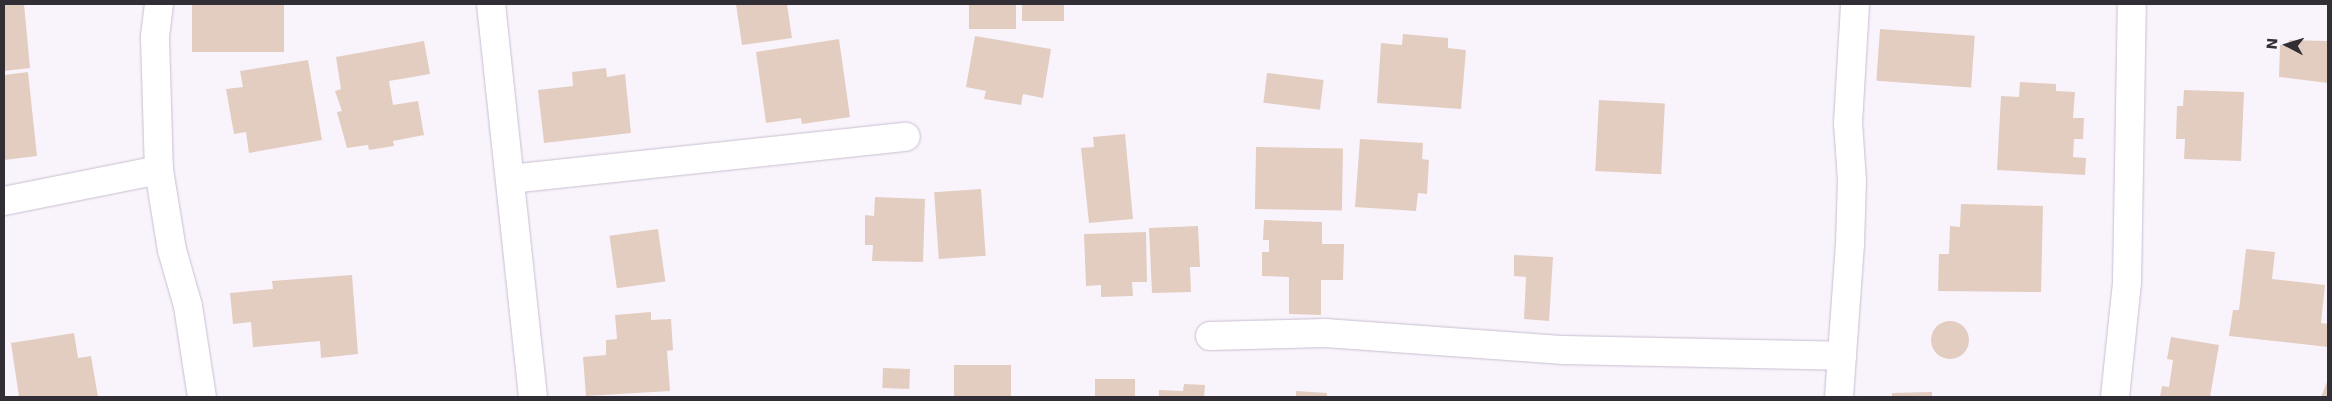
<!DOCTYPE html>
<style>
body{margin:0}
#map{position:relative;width:2332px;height:401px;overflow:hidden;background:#f9f4fc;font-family:"DejaVu Sans",sans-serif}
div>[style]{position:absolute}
.building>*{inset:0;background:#e3cdc1;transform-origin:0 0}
.round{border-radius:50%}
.roads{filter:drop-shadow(0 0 1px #c9bed1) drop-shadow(0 0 1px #c9bed1)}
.street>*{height:28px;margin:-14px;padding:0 14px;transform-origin:14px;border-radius:14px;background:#fff}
span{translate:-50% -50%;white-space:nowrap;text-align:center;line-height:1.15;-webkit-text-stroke:4px #f9f4fc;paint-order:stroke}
.frame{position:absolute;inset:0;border:5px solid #322e35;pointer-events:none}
.north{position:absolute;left:2262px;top:20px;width:50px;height:50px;-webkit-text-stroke:4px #f9f4fc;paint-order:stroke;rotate:275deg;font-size:14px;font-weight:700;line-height:20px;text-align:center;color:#322e35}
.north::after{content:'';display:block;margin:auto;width:18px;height:22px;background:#322e35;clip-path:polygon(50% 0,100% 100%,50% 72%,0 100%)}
</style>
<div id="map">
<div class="building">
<i style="clip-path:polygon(4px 4px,24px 4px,30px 68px,4px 71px)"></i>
<i style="left:192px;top:4px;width:92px;height:48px"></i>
<i style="clip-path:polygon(736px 4px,787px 4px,792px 38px,742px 45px)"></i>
<i style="left:969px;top:4px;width:47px;height:25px"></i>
<i style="left:1022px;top:4px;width:42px;height:17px"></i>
<i style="left:1880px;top:29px;width:95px;height:52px;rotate:4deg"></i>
<i style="clip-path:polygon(1403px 34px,1448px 38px,1448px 48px,1466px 50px,1461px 109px,1377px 103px,1381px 43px,1402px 45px)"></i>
<i style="clip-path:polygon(975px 36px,1051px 49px,1043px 98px,1023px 94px,1021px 105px,984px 99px,986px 91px,966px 87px)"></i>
<i style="clip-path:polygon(839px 39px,850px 117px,802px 124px,801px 118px,766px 123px,756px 52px)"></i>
<i style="clip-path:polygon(2289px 40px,2328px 41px,2328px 83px,2279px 77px,2280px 45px,2289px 45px)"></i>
<i style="clip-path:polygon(424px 41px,430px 74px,389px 81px,393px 105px,418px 101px,424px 135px,393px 141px,394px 146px,369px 150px,368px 145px,347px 148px,337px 112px,342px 111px,335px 91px,341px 89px,336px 57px)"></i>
<i style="clip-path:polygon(308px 60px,322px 140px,249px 153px,246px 132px,234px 134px,226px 89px,243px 87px,240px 71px)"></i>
<i style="clip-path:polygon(606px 68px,607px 77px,625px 74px,631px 133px,544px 143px,538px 90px,573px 86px,572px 72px)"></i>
<i style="clip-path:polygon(28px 72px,37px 156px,4px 160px,4px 75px)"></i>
<i style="left:1267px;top:73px;width:57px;height:30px;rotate:7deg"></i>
<i style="clip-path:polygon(2020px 82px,2056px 84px,2056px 91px,2075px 92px,2073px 118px,2084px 118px,2083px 139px,2074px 139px,2073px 157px,2086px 158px,2085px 175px,1997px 170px,2001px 96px,2019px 97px)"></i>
<i style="clip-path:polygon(2184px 90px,2244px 92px,2241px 161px,2184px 159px,2185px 139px,2176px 139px,2177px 106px,2183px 106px)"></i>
<i style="left:1599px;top:100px;width:66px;height:71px;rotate:3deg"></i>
<i style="clip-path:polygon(1125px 134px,1133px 219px,1089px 223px,1081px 148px,1094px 147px,1093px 137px)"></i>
<i style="clip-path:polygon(1360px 139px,1423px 143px,1422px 159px,1429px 160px,1427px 194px,1418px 193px,1416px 211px,1355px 207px)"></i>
<i style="left:1256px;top:147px;width:87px;height:62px;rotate:1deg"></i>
<i style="left:981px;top:189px;width:67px;height:47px;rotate:86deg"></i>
<i style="clip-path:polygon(875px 197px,925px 199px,923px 262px,872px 261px,873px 245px,865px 245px,865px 215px,874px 216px)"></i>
<i style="clip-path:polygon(1961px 204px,2043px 206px,2041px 292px,1938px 291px,1939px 254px,1949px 254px,1950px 226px,1960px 227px)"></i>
<i style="clip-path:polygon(1264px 220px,1322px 222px,1322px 244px,1344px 244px,1343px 280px,1321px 280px,1321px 315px,1289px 314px,1289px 277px,1262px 276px,1262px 252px,1269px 252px,1269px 240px,1263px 240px)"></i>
<i style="clip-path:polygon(1198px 226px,1200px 267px,1190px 267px,1191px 292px,1152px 293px,1149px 228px)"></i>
<i style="left:658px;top:229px;width:53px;height:49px;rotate:82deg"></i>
<i style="clip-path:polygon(1146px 232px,1147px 282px,1132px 282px,1133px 296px,1101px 297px,1101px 285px,1086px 286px,1084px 234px)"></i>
<i style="clip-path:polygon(2246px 249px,2275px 252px,2272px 279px,2325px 285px,2321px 323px,2328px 324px,2328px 347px,2229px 336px,2233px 310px,2239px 310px)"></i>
<i style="clip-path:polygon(1514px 255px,1553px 257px,1549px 321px,1524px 319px,1526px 277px,1514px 276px)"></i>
<i style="clip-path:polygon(352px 275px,358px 354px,321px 358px,320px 341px,253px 347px,251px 322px,233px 324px,230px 293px,273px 289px,272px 281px)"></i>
<i style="clip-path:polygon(651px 312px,651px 320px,671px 319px,673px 350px,667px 351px,670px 391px,586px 396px,583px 357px,606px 355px,606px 340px,617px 339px,615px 315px)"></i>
<i class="round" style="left:1931px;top:321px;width:38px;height:38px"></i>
<i style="clip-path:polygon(74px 333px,78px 358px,91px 356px,98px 397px,19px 397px,11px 343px)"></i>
<i style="clip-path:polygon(2171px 337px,2219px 345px,2210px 397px,2160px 397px,2162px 386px,2169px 387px,2173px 360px,2167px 359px)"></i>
<i style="left:954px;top:365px;width:57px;height:32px"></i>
<i style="left:883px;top:368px;width:27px;height:20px;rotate:2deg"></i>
<i style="left:1095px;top:379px;width:40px;height:18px"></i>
<i style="clip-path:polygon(2328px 379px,2328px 397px,2321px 397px)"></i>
<i style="clip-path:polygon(1184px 384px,1205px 385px,1204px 397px,1159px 397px,1159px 390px,1183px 391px)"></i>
<i style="clip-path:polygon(1296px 391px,1327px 393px,1327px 397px,1296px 397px)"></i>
<i style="clip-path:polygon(1932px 392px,1932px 397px,1892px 397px,1892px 393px)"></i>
</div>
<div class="roads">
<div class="street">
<i style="left:159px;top:4px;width:34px;rotate:97deg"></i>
<i style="left:155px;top:38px;width:132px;rotate:88.3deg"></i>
<i style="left:159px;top:170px;width:81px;rotate:80.8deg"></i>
<i style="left:172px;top:250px;width:58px;rotate:74.1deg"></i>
<i style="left:188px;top:306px;width:92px;rotate:81.3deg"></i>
<i style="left:491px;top:4px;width:395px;rotate:83.9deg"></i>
<i style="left:510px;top:179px;width:398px;rotate:-6.1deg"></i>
<i style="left:4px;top:201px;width:158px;rotate:-11.3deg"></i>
<i style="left:1210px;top:336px;width:115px;rotate:-1.5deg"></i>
<i style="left:1325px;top:333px;width:240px;rotate:4.1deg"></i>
<i style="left:1564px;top:350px;width:278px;rotate:1.2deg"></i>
<i style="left:1839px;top:397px;width:153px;rotate:-85.9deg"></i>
<i style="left:1850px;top:244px;width:63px;rotate:-88.2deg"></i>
<i style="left:1852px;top:181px;width:58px;rotate:-93.9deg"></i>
<i style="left:1848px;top:123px;width:119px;rotate:-86.6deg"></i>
<i style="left:2115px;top:397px;width:116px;rotate:-84deg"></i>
<i style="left:2127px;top:282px;width:278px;rotate:-89deg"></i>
</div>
</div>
<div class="frame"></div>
<div class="north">N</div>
</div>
